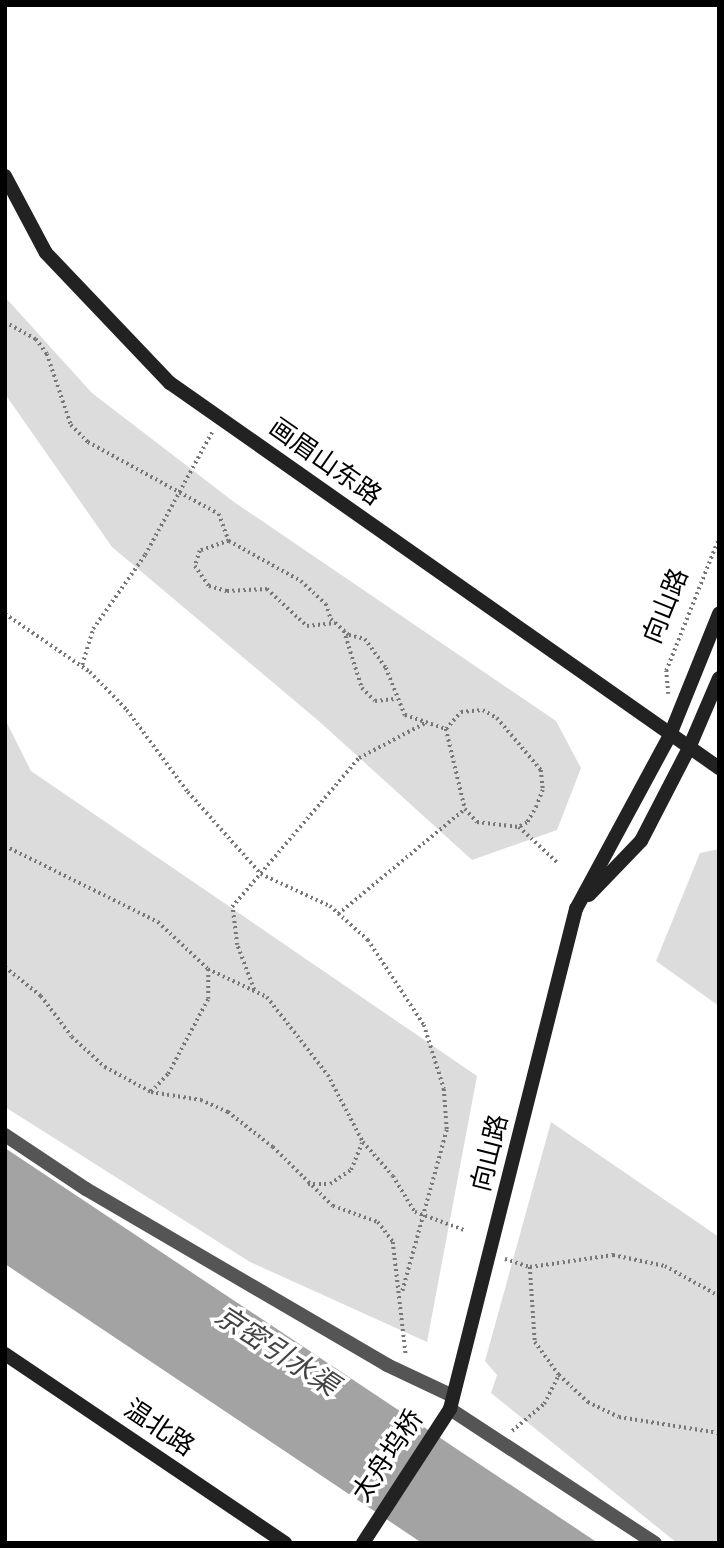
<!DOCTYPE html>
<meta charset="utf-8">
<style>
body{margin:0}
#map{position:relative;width:724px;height:1548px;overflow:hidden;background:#fff;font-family:"Space Grotesk","Noto Sans SC",sans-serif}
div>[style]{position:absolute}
.green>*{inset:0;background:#dcdcdc}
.water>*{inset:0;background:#a3a3a3}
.path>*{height:3.5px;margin-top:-1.75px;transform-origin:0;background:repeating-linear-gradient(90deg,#777 0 2px,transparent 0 5.5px)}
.street>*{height:14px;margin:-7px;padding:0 7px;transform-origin:7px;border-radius:7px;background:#555}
.secondary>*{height:14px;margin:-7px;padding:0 7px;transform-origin:7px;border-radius:7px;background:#222}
span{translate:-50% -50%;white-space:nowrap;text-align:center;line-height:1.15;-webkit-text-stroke:7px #fff;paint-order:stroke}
.street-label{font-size:26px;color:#000}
.water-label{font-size:28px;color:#444;font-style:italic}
.frame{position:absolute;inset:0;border:7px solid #000;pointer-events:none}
</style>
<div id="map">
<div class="green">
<i style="clip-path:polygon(5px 297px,92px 393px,234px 502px,556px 721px,581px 768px,557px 830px,472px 860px,321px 723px,112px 547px,5px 394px)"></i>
<i style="clip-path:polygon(5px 719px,31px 771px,477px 1076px,427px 1342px,250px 1262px,5px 1107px)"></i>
<i style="clip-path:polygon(719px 849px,719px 1006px,656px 961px,700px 853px)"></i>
<i style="clip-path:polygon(551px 1122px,719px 1237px,719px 1543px,677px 1543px,491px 1393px,497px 1375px,485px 1361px)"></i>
</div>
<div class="water">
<i style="clip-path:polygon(5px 1148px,598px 1543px,422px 1543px,5px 1264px)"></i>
</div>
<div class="path">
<i style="left:5px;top:322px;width:35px;rotate:29deg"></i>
<i style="left:36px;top:339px;width:19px;rotate:54deg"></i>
<i style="left:47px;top:354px;width:75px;rotate:71.3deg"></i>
<i style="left:71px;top:425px;width:24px;rotate:45deg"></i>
<i style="left:88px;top:442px;width:149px;rotate:28.8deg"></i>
<i style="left:219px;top:514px;width:29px;rotate:70deg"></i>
<i style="left:229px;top:541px;width:82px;rotate:29.1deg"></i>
<i style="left:301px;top:581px;width:34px;rotate:43deg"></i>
<i style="left:326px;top:604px;width:16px;rotate:72deg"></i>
<i style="left:331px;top:619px;width:24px;rotate:42deg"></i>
<i style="left:349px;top:635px;width:16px;rotate:14deg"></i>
<i style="left:365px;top:639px;width:36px;rotate:54deg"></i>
<i style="left:386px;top:668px;width:51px;rotate:68deg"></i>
<i style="left:405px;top:715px;width:43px;rotate:18.9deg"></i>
<i style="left:446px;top:729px;width:82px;rotate:76.6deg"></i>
<i style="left:465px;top:809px;width:18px;rotate:47deg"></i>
<i style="left:477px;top:822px;width:42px;rotate:6.8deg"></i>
<i style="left:519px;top:827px;width:54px;rotate:42.8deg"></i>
<i style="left:229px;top:541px;width:31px;rotate:161deg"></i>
<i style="left:200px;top:551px;width:16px;rotate:108deg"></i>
<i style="left:195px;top:566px;width:24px;rotate:55deg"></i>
<i style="left:209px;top:586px;width:19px;rotate:16deg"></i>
<i style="left:227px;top:591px;width:40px;rotate:-2.9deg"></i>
<i style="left:267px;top:589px;width:54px;rotate:42.8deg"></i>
<i style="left:307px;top:626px;width:28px;rotate:-6deg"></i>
<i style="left:5px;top:614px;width:103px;rotate:34.3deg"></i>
<i style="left:90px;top:672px;width:53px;rotate:45.8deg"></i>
<i style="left:127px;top:710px;width:102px;rotate:53.4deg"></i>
<i style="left:188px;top:792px;width:110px;rotate:48.3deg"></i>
<i style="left:261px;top:874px;width:76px;rotate:24.9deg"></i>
<i style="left:330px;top:906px;width:51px;rotate:41.8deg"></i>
<i style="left:368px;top:940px;width:102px;rotate:56.6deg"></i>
<i style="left:424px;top:1025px;width:67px;rotate:72.6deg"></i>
<i style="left:444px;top:1089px;width:41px;rotate:85.8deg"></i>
<i style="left:447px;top:1130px;width:169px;rotate:105.4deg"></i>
<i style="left:344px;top:631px;width:60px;rotate:72.5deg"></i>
<i style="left:362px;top:688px;width:18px;rotate:45deg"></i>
<i style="left:375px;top:701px;width:20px;rotate:-6deg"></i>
<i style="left:82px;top:665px;width:38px;rotate:-73deg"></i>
<i style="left:93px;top:629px;width:90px;rotate:-54.9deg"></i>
<i style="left:145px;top:555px;width:140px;rotate:-61.4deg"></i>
<i style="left:668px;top:694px;width:23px;rotate:-95deg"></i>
<i style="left:666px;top:671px;width:143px;rotate:-68.3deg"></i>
<i style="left:446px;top:729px;width:23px;rotate:-49deg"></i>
<i style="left:461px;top:712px;width:22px;rotate:-5deg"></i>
<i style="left:483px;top:710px;width:16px;rotate:30deg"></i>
<i style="left:497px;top:718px;width:68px;rotate:49.8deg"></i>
<i style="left:541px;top:770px;width:20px;rotate:84deg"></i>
<i style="left:543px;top:790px;width:17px;rotate:111deg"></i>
<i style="left:537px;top:806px;width:20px;rotate:120deg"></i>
<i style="left:527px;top:823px;width:9px;rotate:153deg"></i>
<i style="left:5px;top:846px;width:171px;rotate:26.4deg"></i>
<i style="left:158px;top:922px;width:69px;rotate:43.2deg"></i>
<i style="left:208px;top:969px;width:65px;rotate:25.4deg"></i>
<i style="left:267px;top:997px;width:99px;rotate:52deg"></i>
<i style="left:328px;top:1075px;width:76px;rotate:62.4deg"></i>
<i style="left:363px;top:1142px;width:45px;rotate:48.6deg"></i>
<i style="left:393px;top:1176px;width:42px;rotate:58.6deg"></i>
<i style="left:415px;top:1212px;width:52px;rotate:20.2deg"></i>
<i style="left:338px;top:914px;width:165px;rotate:-39.6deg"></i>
<i style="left:5px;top:967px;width:46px;rotate:38.9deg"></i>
<i style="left:41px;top:996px;width:51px;rotate:52.9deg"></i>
<i style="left:72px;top:1037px;width:45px;rotate:42.3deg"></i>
<i style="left:105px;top:1067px;width:52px;rotate:28.5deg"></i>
<i style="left:151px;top:1092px;width:51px;rotate:9.1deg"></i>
<i style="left:201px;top:1100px;width:30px;rotate:24deg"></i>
<i style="left:228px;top:1112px;width:57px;rotate:37.9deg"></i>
<i style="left:273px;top:1147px;width:84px;rotate:44.5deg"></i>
<i style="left:333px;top:1206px;width:48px;rotate:19.6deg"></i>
<i style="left:378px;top:1222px;width:25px;rotate:53deg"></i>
<i style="left:393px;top:1242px;width:115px;rotate:83.5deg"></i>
<i style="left:254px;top:990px;width:48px;rotate:-110.7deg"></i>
<i style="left:237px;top:945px;width:38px;rotate:-97deg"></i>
<i style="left:232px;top:907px;width:196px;rotate:-49.6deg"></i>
<i style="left:359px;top:758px;width:75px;rotate:-27.9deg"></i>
<i style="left:151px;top:1092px;width:25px;rotate:-47deg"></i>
<i style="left:168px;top:1074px;width:85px;rotate:-61.9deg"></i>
<i style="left:208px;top:999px;width:30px;rotate:-90deg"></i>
<i style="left:308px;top:1184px;width:22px"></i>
<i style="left:330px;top:1184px;width:25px;rotate:-34deg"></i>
<i style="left:351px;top:1170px;width:29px;rotate:-68deg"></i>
<i style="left:505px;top:1259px;width:26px;rotate:18deg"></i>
<i style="left:530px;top:1267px;width:84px;rotate:-8.2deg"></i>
<i style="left:613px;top:1255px;width:53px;rotate:11.9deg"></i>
<i style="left:665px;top:1266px;width:62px;rotate:29.1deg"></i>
<i style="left:530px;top:1267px;width:75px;rotate:86.2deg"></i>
<i style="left:535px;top:1342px;width:41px;rotate:54deg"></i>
<i style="left:559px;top:1375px;width:40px;rotate:43deg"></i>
<i style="left:588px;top:1402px;width:34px;rotate:26deg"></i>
<i style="left:619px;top:1417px;width:101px;rotate:9.1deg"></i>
<i style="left:512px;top:1431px;width:42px;rotate:-40.2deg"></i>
<i style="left:544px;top:1404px;width:33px;rotate:-63deg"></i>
</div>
<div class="street">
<i style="left:5px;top:1135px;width:97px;rotate:33.7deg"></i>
<i style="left:86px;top:1189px;width:349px;rotate:30.3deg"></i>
<i style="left:387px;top:1365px;width:73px;rotate:25.2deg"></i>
<i style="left:450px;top:1409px;width:245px;rotate:33.2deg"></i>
</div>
<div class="secondary">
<i style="left:5px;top:176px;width:87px;rotate:62deg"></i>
<i style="left:46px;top:253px;width:180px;rotate:46.4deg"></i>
<i style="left:170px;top:383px;width:671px;rotate:35.04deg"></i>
<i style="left:589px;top:895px;width:75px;rotate:-46.1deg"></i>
<i style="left:641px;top:841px;width:105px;rotate:-62.7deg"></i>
<i style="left:689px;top:748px;width:76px;rotate:-66.8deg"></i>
<i style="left:5px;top:1354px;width:338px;rotate:34deg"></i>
<i style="left:363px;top:1543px;width:160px;rotate:-57deg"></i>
<i style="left:450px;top:1409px;width:516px;rotate:-75.86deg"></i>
<i style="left:576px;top:909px;width:198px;rotate:-61.6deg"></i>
<i style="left:670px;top:735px;width:131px;rotate:-68deg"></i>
</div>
<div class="street-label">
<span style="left:325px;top:462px;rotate:35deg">画眉山东路</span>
<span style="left:666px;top:606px;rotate:-68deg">向山路</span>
<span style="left:490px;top:1153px;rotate:-76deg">向山路</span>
<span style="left:159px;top:1428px;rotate:34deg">温北路</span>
<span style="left:388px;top:1456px;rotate:-56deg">太舟坞桥</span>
</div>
<div class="water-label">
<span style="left:277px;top:1350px;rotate:33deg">京密引水渠</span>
</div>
<div class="frame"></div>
</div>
